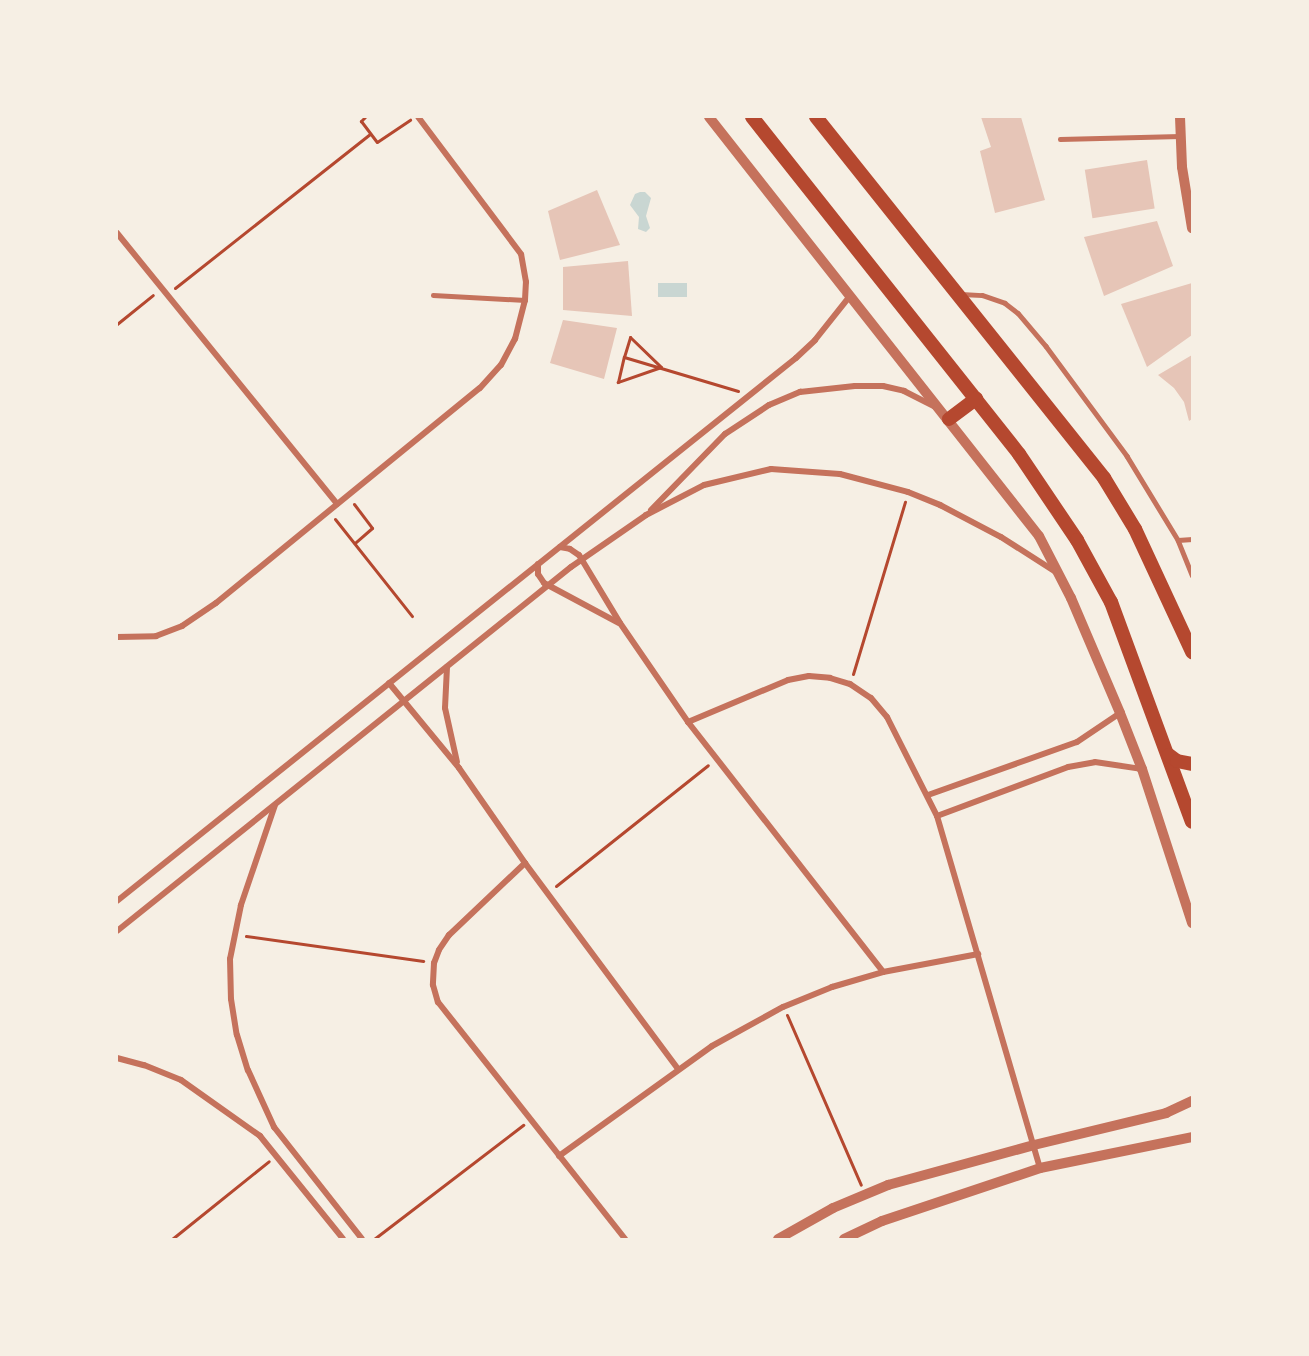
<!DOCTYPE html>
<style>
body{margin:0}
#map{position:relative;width:1309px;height:1356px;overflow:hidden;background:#f6efe4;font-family:"Playfair Display",serif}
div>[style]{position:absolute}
.water>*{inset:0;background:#c9d6d2;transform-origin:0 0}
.building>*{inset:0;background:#e6c5b7;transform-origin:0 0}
.path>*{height:3px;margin:-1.5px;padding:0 1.5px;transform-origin:1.5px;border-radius:1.5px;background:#b5482f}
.service>*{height:4.5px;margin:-2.25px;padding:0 2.25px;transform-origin:2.25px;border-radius:2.25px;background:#c5725c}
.minor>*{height:6px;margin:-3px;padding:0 3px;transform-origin:3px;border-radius:3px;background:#c5725c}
.tertiary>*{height:10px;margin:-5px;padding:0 5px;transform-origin:5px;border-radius:5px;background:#c5725c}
.primary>*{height:14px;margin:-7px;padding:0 7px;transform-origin:7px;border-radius:7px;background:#b5482f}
span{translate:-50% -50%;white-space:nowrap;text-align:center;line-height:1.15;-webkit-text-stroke:6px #f6efe4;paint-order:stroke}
.frame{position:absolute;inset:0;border:118px solid #f6efe4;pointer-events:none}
</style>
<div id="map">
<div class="water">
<i style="clip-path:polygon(640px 192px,645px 192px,651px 198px,646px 216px,650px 228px,646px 232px,638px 229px,639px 217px,630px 205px,635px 194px)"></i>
<i style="left:658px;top:283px;width:29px;height:14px"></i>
</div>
<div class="building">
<i style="clip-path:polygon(981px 117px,1021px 117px,1045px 200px,995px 213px,980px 151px,991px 147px)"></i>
<i style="left:1147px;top:160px;width:49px;height:63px;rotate:81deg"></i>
<i style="clip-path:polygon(597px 190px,620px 245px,560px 260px,548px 211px)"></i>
<i style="clip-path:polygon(1157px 221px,1173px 266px,1104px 296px,1084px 237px)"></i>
<i style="clip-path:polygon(628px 261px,632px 316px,563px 310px,563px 267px)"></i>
<i style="clip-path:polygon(1192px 283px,1192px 335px,1147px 367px,1121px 304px)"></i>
<i style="clip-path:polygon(563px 320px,617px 328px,604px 379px,550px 363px)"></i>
<i style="clip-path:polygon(1192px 355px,1192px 419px,1189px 421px,1184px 402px,1174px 388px,1158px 375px)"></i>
</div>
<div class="path">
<i style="left:365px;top:117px;width:6px;rotate:135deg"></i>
<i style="left:361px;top:121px;width:26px;rotate:53deg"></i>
<i style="left:377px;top:142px;width:40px;rotate:-34deg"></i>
<i style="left:175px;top:288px;width:248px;rotate:-38.3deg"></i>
<i style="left:117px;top:324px;width:46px;rotate:-38.9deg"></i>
<i style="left:630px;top:337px;width:43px;rotate:44.1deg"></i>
<i style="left:661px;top:367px;width:46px;rotate:160.8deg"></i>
<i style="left:618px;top:382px;width:26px;rotate:-77deg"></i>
<i style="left:624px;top:357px;width:21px;rotate:-73deg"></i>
<i style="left:624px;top:357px;width:119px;rotate:16.6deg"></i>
<i style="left:354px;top:504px;width:30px;rotate:53deg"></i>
<i style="left:372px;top:528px;width:23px;rotate:139deg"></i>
<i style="left:335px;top:519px;width:124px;rotate:51.6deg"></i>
<i style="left:853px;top:674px;width:180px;rotate:-73.2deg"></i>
<i style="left:556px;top:886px;width:194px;rotate:-38.5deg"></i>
<i style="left:246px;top:936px;width:179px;rotate:8deg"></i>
<i style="left:787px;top:1015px;width:185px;rotate:66.5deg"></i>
<i style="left:172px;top:1239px;width:124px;rotate:-38.8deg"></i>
<i style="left:374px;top:1239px;width:188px;rotate:-37.4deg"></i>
</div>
<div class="service">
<i style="left:1060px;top:139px;width:120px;rotate:-1.4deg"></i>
<i style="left:961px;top:294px;width:21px;rotate:3deg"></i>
<i style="left:982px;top:295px;width:24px;rotate:19deg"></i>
<i style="left:1005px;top:303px;width:16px;rotate:38deg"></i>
<i style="left:1018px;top:313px;width:43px;rotate:49.7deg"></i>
<i style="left:1046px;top:346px;width:137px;rotate:53.6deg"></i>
<i style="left:1127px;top:456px;width:98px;rotate:58.7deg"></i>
<i style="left:1178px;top:540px;width:38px;rotate:68deg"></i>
<i style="left:433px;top:295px;width:92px;rotate:3.1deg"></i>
<i style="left:1178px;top:540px;width:14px;rotate:-4deg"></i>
</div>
<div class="minor">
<i style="left:117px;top:233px;width:349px;rotate:50.9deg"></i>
<i style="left:651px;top:510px;width:106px;rotate:-45.8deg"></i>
<i style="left:725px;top:434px;width:53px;rotate:-33.4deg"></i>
<i style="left:769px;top:405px;width:34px;rotate:-23deg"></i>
<i style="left:800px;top:392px;width:55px;rotate:-6.2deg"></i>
<i style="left:855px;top:386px;width:28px"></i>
<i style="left:883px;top:386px;width:22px;rotate:13deg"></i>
<i style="left:904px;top:391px;width:35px;rotate:27deg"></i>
<i style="left:560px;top:547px;width:10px;rotate:11deg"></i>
<i style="left:570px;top:549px;width:11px;rotate:34deg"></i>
<i style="left:579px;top:555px;width:79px;rotate:58.9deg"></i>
<i style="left:620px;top:623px;width:120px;rotate:55.5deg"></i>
<i style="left:688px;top:722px;width:317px;rotate:52deg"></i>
<i style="left:538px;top:564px;width:10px;rotate:90deg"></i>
<i style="left:538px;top:574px;width:11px;rotate:56deg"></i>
<i style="left:544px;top:583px;width:85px;rotate:28.1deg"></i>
<i style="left:117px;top:637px;width:39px;rotate:-1deg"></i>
<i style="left:156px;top:636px;width:28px;rotate:-21deg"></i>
<i style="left:182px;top:626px;width:41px;rotate:-34.1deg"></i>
<i style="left:216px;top:603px;width:340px;rotate:-39.2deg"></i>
<i style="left:480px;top:388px;width:31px;rotate:-48deg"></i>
<i style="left:501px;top:365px;width:30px;rotate:-62deg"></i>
<i style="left:515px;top:339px;width:40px;rotate:-75.6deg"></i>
<i style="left:525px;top:300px;width:18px;rotate:-87deg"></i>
<i style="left:526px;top:282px;width:28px;rotate:-100deg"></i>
<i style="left:521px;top:254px;width:171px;rotate:-126.9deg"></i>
<i style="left:447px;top:667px;width:41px;rotate:92.8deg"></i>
<i style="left:445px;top:708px;width:55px;rotate:77.5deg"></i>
<i style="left:389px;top:683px;width:110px;rotate:50.5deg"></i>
<i style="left:459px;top:768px;width:116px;rotate:55.2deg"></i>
<i style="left:525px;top:863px;width:257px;rotate:53.4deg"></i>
<i style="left:688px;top:722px;width:108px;rotate:-22.8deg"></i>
<i style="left:788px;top:680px;width:21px;rotate:-11deg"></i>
<i style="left:809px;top:676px;width:21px;rotate:5deg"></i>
<i style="left:830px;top:678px;width:21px;rotate:17deg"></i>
<i style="left:850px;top:684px;width:25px;rotate:34deg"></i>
<i style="left:871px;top:698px;width:25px;rotate:50deg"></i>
<i style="left:887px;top:717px;width:111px;rotate:63.2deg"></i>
<i style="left:937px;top:816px;width:367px;rotate:73.7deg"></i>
<i style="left:928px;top:795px;width:158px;rotate:-19.6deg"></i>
<i style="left:1077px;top:742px;width:52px;rotate:-34deg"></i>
<i style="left:275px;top:805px;width:106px;rotate:108.8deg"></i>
<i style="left:241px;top:905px;width:55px;rotate:101.5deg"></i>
<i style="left:230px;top:959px;width:40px;rotate:88.6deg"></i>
<i style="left:231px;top:999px;width:36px;rotate:81deg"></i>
<i style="left:237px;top:1035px;width:37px;rotate:73deg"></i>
<i style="left:248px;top:1070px;width:63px;rotate:65.5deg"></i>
<i style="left:274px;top:1127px;width:142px;rotate:51.8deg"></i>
<i style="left:937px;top:816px;width:140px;rotate:-20.5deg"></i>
<i style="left:1068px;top:767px;width:27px;rotate:-10deg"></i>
<i style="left:1095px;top:762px;width:48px;rotate:8.5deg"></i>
<i style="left:525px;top:863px;width:105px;rotate:136.5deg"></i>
<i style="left:449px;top:935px;width:18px;rotate:124deg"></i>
<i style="left:439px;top:950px;width:14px;rotate:111deg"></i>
<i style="left:434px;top:963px;width:22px;rotate:93deg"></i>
<i style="left:433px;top:985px;width:18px;rotate:74deg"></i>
<i style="left:438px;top:1002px;width:302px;rotate:51.7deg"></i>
<i style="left:117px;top:901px;width:869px;rotate:-38.65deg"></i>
<i style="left:796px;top:358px;width:26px;rotate:-43deg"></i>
<i style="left:815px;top:340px;width:56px;rotate:-51.5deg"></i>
<i style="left:117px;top:931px;width:582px;rotate:-38.72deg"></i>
<i style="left:571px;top:567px;width:91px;rotate:-34.7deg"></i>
<i style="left:646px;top:515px;width:65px;rotate:-27.3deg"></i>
<i style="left:704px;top:485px;width:69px;rotate:-13.4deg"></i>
<i style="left:771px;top:469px;width:69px;rotate:4.1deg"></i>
<i style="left:840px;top:474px;width:70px;rotate:14.8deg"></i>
<i style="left:908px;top:492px;width:35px;rotate:22deg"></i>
<i style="left:940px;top:505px;width:69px;rotate:27.7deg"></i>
<i style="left:1001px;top:537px;width:65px;rotate:32.5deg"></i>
<i style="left:117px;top:1058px;width:28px;rotate:15deg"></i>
<i style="left:144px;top:1065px;width:40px;rotate:22deg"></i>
<i style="left:181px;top:1080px;width:97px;rotate:35.3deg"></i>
<i style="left:260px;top:1136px;width:132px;rotate:51.1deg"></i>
<i style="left:559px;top:1156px;width:188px;rotate:-35.7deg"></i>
<i style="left:712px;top:1046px;width:81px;rotate:-28.8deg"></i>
<i style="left:783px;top:1007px;width:53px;rotate:-22.2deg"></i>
<i style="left:832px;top:987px;width:53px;rotate:-16.4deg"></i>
<i style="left:883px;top:972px;width:97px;rotate:-10.7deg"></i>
</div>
<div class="tertiary">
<i style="left:709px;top:117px;width:533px;rotate:51.78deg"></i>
<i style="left:1039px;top:536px;width:70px;rotate:62.7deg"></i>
<i style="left:1071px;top:598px;width:125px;rotate:66.9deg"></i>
<i style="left:1120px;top:713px;width:60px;rotate:68.6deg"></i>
<i style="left:1142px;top:769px;width:162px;rotate:72deg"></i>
<i style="left:1180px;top:117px;width:50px;rotate:87.7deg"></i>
<i style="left:1182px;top:167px;width:62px;rotate:80.7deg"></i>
<i style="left:778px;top:1239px;width:63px;rotate:-29.4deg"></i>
<i style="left:833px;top:1208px;width:60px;rotate:-22.7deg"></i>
<i style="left:888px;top:1185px;width:151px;rotate:-15.3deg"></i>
<i style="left:1034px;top:1145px;width:136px;rotate:-13.6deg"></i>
<i style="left:1166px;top:1113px;width:29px;rotate:-25deg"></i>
<i style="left:844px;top:1239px;width:42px;rotate:-25.3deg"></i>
<i style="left:882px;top:1221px;width:167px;rotate:-18.5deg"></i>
<i style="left:1040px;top:1168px;width:155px;rotate:-11.5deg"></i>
</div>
<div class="primary">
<i style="left:752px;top:117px;width:430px;rotate:51.6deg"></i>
<i style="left:1019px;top:454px;width:104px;rotate:56deg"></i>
<i style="left:1077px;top:540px;width:71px;rotate:61.3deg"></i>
<i style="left:1111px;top:602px;width:234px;rotate:69.8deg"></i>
<i style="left:816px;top:117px;width:462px;rotate:51.4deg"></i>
<i style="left:1104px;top:478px;width:60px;rotate:58.7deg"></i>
<i style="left:1135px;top:529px;width:136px;rotate:65.1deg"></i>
<i style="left:949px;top:419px;width:34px;rotate:-37deg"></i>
<i style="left:1169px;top:755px;width:10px;rotate:37deg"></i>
<i style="left:1177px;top:761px;width:15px;rotate:11deg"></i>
</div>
<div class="frame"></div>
</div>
